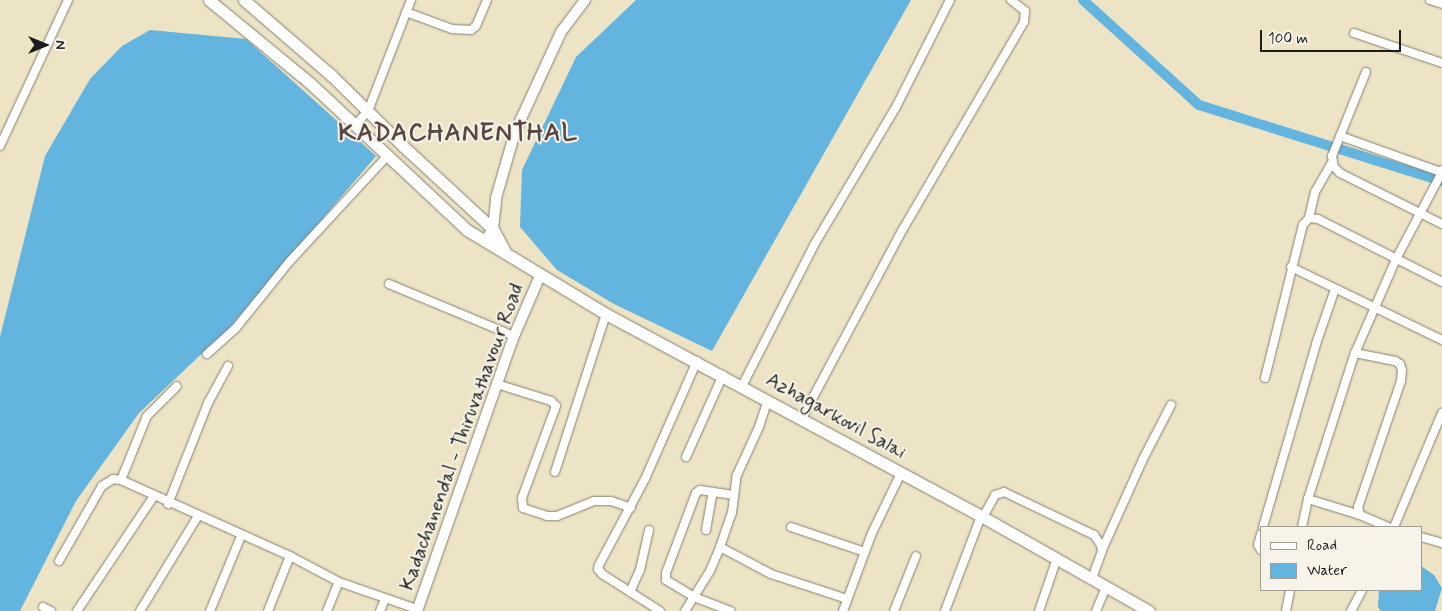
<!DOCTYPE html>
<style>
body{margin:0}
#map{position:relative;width:1442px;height:611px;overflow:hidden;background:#ede4c6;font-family:Mynerve,sans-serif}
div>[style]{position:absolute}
.water>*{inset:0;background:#63b4de}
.canal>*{height:10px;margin:-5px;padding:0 5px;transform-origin:5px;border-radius:5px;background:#63b4de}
.roads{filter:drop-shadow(0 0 1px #848071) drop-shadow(0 0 1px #848071)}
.street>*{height:8px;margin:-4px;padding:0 4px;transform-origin:4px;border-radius:4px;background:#fff}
.secondary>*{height:10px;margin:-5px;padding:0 5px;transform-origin:5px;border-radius:5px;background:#fff}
.primary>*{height:11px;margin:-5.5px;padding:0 5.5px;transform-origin:5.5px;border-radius:5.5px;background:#fff}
span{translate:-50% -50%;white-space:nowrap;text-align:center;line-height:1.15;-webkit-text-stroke:4px #f7f3e8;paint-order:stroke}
.street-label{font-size:20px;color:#1c1c1c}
.district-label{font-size:25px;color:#5a4644;font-weight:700;letter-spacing:1px}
.legend{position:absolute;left:1260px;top:526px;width:162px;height:65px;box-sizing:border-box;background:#f7f3e8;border:1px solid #9f9d96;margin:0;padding:6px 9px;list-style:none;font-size:15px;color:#1c1c1c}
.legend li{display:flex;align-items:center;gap:10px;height:25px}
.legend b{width:25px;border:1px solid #9f9d96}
.north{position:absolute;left:20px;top:20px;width:50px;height:50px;-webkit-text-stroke:4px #f7f3e8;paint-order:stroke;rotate:90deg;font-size:14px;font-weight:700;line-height:20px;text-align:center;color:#1c1c1c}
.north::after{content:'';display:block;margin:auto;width:18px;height:22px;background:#1c1c1c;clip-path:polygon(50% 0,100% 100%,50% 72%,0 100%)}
.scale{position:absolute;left:1260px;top:30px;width:141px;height:22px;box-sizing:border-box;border:2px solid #1c1c1c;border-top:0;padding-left:6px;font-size:15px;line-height:18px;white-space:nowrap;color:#1c1c1c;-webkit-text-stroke:4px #f7f3e8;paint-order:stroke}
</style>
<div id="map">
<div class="water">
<i style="clip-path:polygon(636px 0,911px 0,712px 351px,614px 304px,557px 270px,520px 227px,522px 170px,576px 57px)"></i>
<i style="clip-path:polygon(150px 30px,246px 39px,376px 156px,230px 327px,139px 413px,76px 501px,20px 611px,0 611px,0 337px,45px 156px,90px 79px,122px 46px)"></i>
<i style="clip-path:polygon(1421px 566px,1434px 575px,1442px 588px,1435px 611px,1381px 611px,1378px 607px,1379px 590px,1421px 590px)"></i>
</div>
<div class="canal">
<i style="left:1083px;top:0;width:156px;rotate:42.2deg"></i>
<i style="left:1199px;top:105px;width:255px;rotate:17.4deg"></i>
</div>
<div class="roads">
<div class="street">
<i style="left:1430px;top:0;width:13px;rotate:18deg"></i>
<i style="left:406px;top:12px;width:49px;rotate:20.3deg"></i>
<i style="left:452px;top:29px;width:19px;rotate:3deg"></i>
<i style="left:471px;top:30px;width:6px;rotate:-39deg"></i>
<i style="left:476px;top:26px;width:28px;rotate:-67deg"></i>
<i style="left:1354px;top:33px;width:93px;rotate:18.8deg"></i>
<i style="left:1366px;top:72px;width:91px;rotate:112deg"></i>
<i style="left:1332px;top:156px;width:11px;rotate:80deg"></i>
<i style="left:1334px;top:167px;width:8px;rotate:45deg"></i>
<i style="left:1340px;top:173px;width:114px;rotate:26.6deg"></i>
<i style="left:355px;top:125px;width:19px;rotate:-47deg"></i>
<i style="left:368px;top:111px;width:119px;rotate:-68.8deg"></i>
<i style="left:1340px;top:136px;width:107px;rotate:19.6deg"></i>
<i style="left:1441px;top:172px;width:2px;rotate:-63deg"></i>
<i style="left:0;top:146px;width:161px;rotate:-65deg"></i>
<i style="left:1309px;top:218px;width:27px;rotate:-77deg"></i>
<i style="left:1315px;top:192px;width:34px;rotate:-60deg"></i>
<i style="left:1291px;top:267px;width:168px;rotate:25.8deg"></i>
<i style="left:389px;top:284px;width:135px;rotate:22.6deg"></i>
<i style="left:1355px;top:353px;width:41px;rotate:11.3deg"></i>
<i style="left:1395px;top:361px;width:6px;rotate:31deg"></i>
<i style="left:1400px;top:364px;width:6px;rotate:72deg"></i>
<i style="left:1402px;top:370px;width:11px;rotate:95deg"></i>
<i style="left:1401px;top:381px;width:133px;rotate:108.8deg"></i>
<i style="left:1358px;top:507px;width:8px;rotate:76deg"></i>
<i style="left:1360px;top:515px;width:30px;rotate:23deg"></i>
<i style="left:207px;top:354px;width:39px;rotate:-42deg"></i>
<i style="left:236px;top:328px;width:85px;rotate:-51.2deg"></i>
<i style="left:289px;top:262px;width:144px;rotate:-47.2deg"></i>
<i style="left:1265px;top:378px;width:158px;rotate:-76.1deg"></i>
<i style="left:1303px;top:225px;width:9px;rotate:-49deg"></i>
<i style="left:1309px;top:218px;width:9px;rotate:6deg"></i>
<i style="left:1318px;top:219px;width:139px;rotate:26.9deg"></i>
<i style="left:497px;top:384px;width:57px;rotate:17.5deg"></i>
<i style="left:551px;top:401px;width:7px;rotate:45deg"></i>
<i style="left:556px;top:406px;width:98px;rotate:110.3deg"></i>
<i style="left:522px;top:498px;width:10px;rotate:84deg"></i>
<i style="left:523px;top:508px;width:25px;rotate:18deg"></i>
<i style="left:547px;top:516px;width:10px"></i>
<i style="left:557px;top:516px;width:40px;rotate:-22deg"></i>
<i style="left:594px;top:501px;width:17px"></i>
<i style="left:611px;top:501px;width:21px;rotate:19deg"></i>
<i style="left:742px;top:386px;width:158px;rotate:-62.9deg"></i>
<i style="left:814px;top:245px;width:163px;rotate:-59.3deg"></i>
<i style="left:897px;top:105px;width:118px;rotate:-63.2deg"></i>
<i style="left:802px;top:418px;width:214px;rotate:-61.9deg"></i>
<i style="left:903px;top:229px;width:240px;rotate:-59.7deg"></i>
<i style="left:1024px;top:22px;width:11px;rotate:-85deg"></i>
<i style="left:1025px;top:11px;width:18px;rotate:-142deg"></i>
<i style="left:686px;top:457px;width:90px;rotate:-65.7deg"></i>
<i style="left:555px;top:472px;width:166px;rotate:-72.1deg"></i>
<i style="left:121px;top:480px;width:69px;rotate:-67.9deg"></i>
<i style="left:147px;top:416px;width:42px;rotate:-45deg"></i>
<i style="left:713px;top:492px;width:13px;rotate:-171deg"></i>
<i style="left:700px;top:490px;width:5px;rotate:143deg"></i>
<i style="left:696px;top:493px;width:85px;rotate:110.6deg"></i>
<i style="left:666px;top:573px;width:7px;rotate:90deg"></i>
<i style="left:666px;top:580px;width:33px;rotate:31deg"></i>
<i style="left:694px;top:597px;width:39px;rotate:21deg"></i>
<i style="left:1308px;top:499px;width:54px;rotate:17.1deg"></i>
<i style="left:168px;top:504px;width:109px;rotate:-68.4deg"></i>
<i style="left:208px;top:403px;width:42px;rotate:-61.6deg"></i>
<i style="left:983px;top:517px;width:25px;rotate:-61deg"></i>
<i style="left:995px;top:495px;width:9px;rotate:-18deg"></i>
<i style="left:1004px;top:492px;width:100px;rotate:25.5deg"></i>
<i style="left:1094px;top:535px;width:12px;rotate:55deg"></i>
<i style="left:1101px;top:545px;width:6px;rotate:81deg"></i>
<i style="left:1102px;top:551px;width:29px;rotate:110deg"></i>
<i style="left:791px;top:527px;width:78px;rotate:18.7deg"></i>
<i style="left:1263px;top:527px;width:191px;rotate:-73.8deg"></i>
<i style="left:1316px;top:344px;width:58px;rotate:-70.9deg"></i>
<i style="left:1302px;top:527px;width:29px;rotate:-78deg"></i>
<i style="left:1308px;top:499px;width:153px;rotate:-72.2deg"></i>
<i style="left:1355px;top:353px;width:103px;rotate:-66.4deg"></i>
<i style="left:1396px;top:259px;width:98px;rotate:-62.1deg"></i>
<i style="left:1394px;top:527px;width:124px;rotate:-67.2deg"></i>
<i style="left:706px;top:530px;width:39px;rotate:-80deg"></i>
<i style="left:713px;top:492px;width:21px;rotate:8deg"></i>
<i style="left:1261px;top:534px;width:11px;rotate:105deg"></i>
<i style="left:1258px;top:545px;width:6px;rotate:59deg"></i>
<i style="left:1421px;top:537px;width:22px;rotate:16deg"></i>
<i style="left:720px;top:547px;width:58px;rotate:27.9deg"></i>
<i style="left:771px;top:574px;width:80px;rotate:18.2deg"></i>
<i style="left:1102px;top:550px;width:100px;rotate:-65.7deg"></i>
<i style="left:1143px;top:459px;width:61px;rotate:-62.6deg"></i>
<i style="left:59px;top:561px;width:86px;rotate:-60.2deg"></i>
<i style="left:102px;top:486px;width:13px;rotate:-32deg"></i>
<i style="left:113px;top:479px;width:8px;rotate:7deg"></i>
<i style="left:121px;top:480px;width:185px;rotate:24.2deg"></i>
<i style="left:290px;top:556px;width:55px;rotate:28deg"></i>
<i style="left:339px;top:582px;width:83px;rotate:19.1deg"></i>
<i style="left:630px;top:592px;width:24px;rotate:-66deg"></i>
<i style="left:640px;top:570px;width:41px;rotate:-77.3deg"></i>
<i style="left:43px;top:607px;width:9px;rotate:27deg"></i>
<i style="left:77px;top:611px;width:138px;rotate:-56.2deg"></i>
<i style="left:140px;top:611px;width:111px;rotate:-58.6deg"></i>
<i style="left:210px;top:611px;width:81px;rotate:-67.5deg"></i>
<i style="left:268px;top:611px;width:59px;rotate:-68.2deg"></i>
<i style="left:327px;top:611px;width:31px;rotate:-68deg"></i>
<i style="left:380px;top:611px;width:13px;rotate:-67deg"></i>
<i style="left:660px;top:611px;width:69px;rotate:-147.5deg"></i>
<i style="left:602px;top:574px;width:6px;rotate:-129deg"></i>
<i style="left:598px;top:569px;width:4px;rotate:-76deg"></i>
<i style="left:599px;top:565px;width:98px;rotate:-61.9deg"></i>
<i style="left:645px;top:479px;width:129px;rotate:-66.2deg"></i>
<i style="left:685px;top:611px;width:47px;rotate:-58deg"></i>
<i style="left:710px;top:571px;width:26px;rotate:-67deg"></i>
<i style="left:720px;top:547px;width:36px;rotate:-71deg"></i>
<i style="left:732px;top:513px;width:38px;rotate:-83deg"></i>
<i style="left:737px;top:475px;width:53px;rotate:-65.4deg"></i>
<i style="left:759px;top:427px;width:28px;rotate:-72deg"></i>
<i style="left:843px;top:611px;width:83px;rotate:-69.6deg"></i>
<i style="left:872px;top:533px;width:67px;rotate:-64.2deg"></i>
<i style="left:894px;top:611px;width:59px;rotate:-68.2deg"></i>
<i style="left:945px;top:611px;width:102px;rotate:-69.2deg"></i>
<i style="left:1039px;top:611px;width:56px;rotate:-71.2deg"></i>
<i style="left:1096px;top:611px;width:26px;rotate:-67deg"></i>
<i style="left:1286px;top:611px;width:21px;rotate:-79deg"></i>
<i style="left:1351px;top:611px;width:24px;rotate:-62deg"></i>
</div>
<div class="secondary">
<i style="left:485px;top:241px;width:14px;rotate:-56deg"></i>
<i style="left:493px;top:229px;width:31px;rotate:-84deg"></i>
<i style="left:496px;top:198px;width:69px;rotate:-73.9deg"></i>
<i style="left:515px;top:132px;width:110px;rotate:-65.3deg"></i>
<i style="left:561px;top:32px;width:40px;rotate:-53deg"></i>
<i style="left:417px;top:611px;width:292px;rotate:-70.6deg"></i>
<i style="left:514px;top:336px;width:65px;rotate:-66.6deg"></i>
</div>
<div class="primary">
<i style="left:209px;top:0;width:131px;rotate:39.4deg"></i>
<i style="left:310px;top:83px;width:215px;rotate:43.1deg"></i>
<i style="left:467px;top:230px;width:162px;rotate:31.1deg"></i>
<i style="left:606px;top:314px;width:426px;rotate:28.3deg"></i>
<i style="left:981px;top:516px;width:193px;rotate:29.5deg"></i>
<i style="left:244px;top:0;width:115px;rotate:40.8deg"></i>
<i style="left:331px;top:75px;width:101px;rotate:44.6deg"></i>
<i style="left:403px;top:146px;width:122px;rotate:42.7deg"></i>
<i style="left:493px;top:229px;width:26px;rotate:62deg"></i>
</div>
</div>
<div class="street-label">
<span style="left:836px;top:416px;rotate:29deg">Azhagarkovil Salai</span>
<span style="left:462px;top:437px;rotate:-70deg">Kadachanendal - Thiruvathavour Road</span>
</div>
<div class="district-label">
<span style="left:458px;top:134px">KADACHANENTHAL</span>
</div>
<ul class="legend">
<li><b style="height:6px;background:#fff"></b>Road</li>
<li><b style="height:14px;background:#63b4de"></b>Water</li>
</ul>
<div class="north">N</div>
<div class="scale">100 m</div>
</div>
